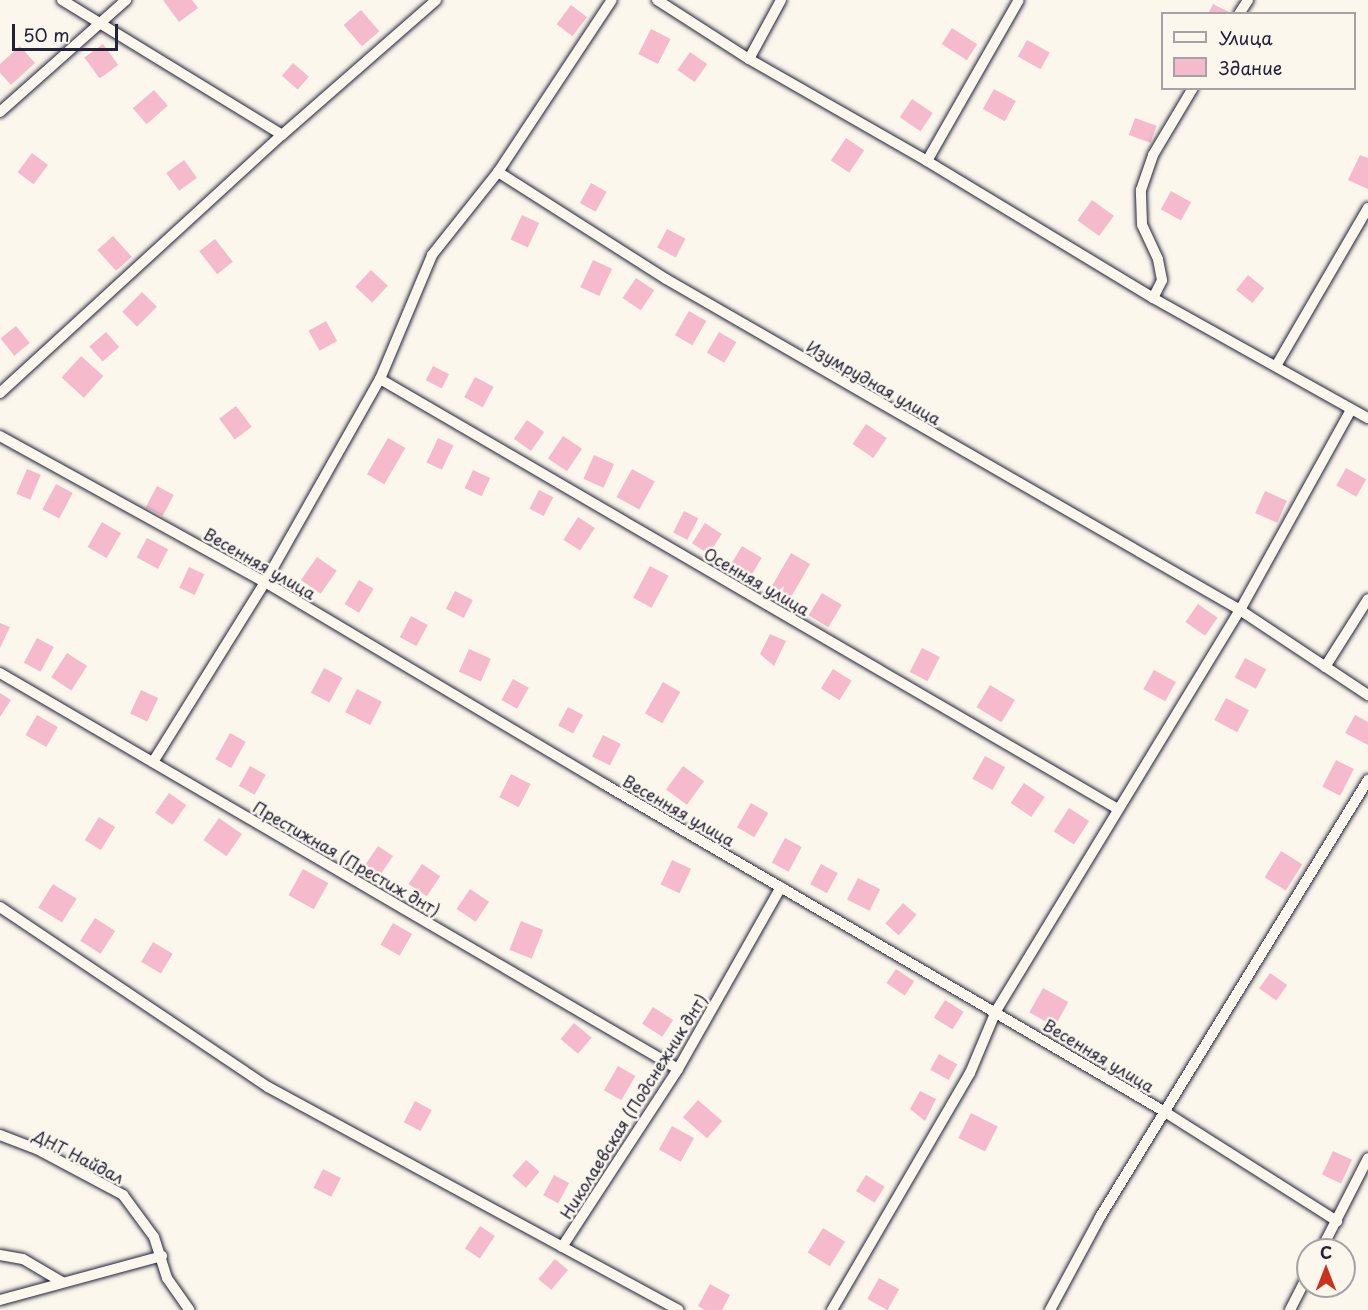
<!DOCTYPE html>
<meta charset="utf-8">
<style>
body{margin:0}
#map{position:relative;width:1368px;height:1310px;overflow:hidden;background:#fbf7ec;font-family:"Playpen Sans",sans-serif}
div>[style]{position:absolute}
.building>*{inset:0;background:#f5bbcd;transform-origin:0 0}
.roads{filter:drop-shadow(0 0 2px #22223b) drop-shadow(0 0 2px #22223b)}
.street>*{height:10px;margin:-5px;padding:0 5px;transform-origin:5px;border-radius:5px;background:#fbf7ec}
span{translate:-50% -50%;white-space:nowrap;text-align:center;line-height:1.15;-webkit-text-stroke:5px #fbf7ec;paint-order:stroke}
.street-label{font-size:16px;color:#22223b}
.legend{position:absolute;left:1161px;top:12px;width:195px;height:78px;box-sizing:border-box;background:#fbf7ec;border:2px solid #a4a2a5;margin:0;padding:8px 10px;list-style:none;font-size:18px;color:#22223b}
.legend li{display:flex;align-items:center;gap:12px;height:30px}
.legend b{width:30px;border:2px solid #a4a2a5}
.north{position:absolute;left:1296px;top:1238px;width:60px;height:60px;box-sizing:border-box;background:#fbf7ec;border:2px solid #a4a2a5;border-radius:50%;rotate:0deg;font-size:16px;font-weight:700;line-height:24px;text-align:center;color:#22223b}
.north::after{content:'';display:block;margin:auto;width:21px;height:27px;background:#c8321e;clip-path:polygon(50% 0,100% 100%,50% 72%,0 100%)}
.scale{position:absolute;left:12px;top:24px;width:106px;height:27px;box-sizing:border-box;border:3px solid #22223b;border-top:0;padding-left:8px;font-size:18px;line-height:21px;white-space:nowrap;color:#22223b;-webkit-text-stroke:4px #fbf7ec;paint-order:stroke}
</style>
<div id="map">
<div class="building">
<i style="clip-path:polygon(163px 0,192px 0,198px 8px,179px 22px)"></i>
<i style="clip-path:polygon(1213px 4px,1233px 14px,1208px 14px)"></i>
<i style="left:571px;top:5px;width:20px;height:24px;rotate:37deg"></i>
<i style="left:361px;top:10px;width:28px;height:23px;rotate:49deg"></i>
<i style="left:952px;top:28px;width:30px;height:19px;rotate:33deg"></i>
<i style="left:651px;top:29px;width:22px;height:28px;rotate:27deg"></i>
<i style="left:1027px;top:40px;width:26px;height:19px;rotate:29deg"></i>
<i style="left:103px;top:44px;width:26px;height:23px;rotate:54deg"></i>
<i style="clip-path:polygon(20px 46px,35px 63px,11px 85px,0 73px,0 64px)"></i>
<i style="left:690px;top:52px;width:21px;height:22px;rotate:35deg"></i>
<i style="left:293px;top:63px;width:21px;height:17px;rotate:41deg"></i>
<i style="left:994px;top:89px;width:25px;height:23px;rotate:29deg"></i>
<i style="left:154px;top:90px;width:21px;height:28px;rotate:49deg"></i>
<i style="left:912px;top:99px;width:25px;height:22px;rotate:34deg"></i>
<i style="left:1135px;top:118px;width:23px;height:18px;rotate:20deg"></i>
<i style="left:846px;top:138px;width:22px;height:27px;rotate:34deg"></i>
<i style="left:32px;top:153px;width:20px;height:24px;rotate:37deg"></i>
<i style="clip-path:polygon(1360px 155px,1368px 158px,1368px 189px,1348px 180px)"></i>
<i style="left:184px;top:160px;width:22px;height:22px;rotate:54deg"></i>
<i style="left:591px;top:183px;width:18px;height:23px;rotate:29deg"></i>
<i style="left:1171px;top:191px;width:23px;height:21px;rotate:29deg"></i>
<i style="left:1092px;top:200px;width:27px;height:25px;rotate:36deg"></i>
<i style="left:522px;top:215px;width:19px;height:27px;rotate:25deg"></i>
<i style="left:667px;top:229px;width:21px;height:21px;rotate:28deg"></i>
<i style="left:113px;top:236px;width:28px;height:21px;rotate:48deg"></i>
<i style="left:215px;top:239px;width:29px;height:20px;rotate:52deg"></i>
<i style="left:593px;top:260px;width:21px;height:30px;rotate:25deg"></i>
<i style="left:371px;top:270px;width:23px;height:23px;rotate:43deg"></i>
<i style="left:1248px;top:275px;width:21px;height:19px;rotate:39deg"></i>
<i style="left:636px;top:278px;width:22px;height:24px;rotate:34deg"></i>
<i style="left:142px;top:292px;width:21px;height:28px;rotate:45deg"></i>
<i style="left:689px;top:311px;width:20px;height:28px;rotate:30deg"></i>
<i style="left:326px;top:321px;width:23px;height:20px;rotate:61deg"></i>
<i style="left:16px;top:326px;width:22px;height:20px;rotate:51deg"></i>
<i style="left:106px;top:332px;width:20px;height:22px;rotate:49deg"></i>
<i style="left:719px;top:332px;width:20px;height:24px;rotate:30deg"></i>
<i style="left:81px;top:356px;width:30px;height:29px;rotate:42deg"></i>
<i style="left:433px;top:366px;width:18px;height:16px;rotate:27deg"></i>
<i style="left:475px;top:377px;width:21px;height:23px;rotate:28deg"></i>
<i style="left:236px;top:406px;width:26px;height:21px;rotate:53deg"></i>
<i style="left:527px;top:420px;width:21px;height:23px;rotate:35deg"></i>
<i style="left:866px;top:424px;width:25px;height:24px;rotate:34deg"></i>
<i style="left:563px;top:436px;width:23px;height:27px;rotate:34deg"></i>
<i style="left:388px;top:438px;width:20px;height:42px;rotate:30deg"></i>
<i style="left:438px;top:438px;width:17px;height:27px;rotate:25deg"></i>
<i style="left:594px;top:455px;width:22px;height:26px;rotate:24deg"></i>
<i style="left:1346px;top:468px;width:23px;height:20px;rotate:29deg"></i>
<i style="left:27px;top:469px;width:15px;height:27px;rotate:23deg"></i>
<i style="left:632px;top:469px;width:26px;height:32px;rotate:29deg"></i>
<i style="left:473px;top:470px;width:19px;height:20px;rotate:25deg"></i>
<i style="left:56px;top:484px;width:19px;height:29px;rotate:28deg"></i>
<i style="left:157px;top:486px;width:19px;height:24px;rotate:28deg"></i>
<i style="left:539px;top:490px;width:16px;height:21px;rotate:27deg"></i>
<i style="left:1265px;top:491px;width:24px;height:24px;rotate:24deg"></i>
<i style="left:684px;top:511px;width:16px;height:24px;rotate:27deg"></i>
<i style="left:578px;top:517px;width:20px;height:27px;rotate:33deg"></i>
<i style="left:102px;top:522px;width:22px;height:29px;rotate:30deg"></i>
<i style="left:705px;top:523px;width:20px;height:24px;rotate:33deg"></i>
<i style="left:147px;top:538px;width:24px;height:22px;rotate:28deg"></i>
<i style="left:742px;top:546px;width:23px;height:22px;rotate:31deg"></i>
<i style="left:791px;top:553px;width:22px;height:38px;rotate:30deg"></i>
<i style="left:317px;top:557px;width:24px;height:28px;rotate:35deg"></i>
<i style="left:650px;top:566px;width:21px;height:36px;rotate:28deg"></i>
<i style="left:189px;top:567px;width:17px;height:23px;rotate:25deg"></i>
<i style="left:359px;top:580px;width:17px;height:28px;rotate:31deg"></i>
<i style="left:455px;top:591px;width:20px;height:20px;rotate:27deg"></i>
<i style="left:822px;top:593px;width:23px;height:26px;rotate:31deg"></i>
<i style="left:1198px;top:604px;width:24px;height:22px;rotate:35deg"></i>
<i style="left:411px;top:616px;width:19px;height:24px;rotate:28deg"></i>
<i style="clip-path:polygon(0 623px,10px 627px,0 648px)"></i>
<i style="clip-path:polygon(770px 634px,786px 641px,774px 666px,760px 654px)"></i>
<i style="left:37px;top:638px;width:19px;height:28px;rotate:28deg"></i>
<i style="left:922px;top:648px;width:20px;height:27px;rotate:27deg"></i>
<i style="left:469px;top:649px;width:24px;height:25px;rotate:24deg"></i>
<i style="left:67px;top:653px;width:24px;height:29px;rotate:33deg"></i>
<i style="left:1245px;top:658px;width:24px;height:22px;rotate:28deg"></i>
<i style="left:324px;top:668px;width:21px;height:28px;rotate:28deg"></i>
<i style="left:833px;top:669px;width:22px;height:23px;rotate:32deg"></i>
<i style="left:1154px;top:670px;width:25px;height:22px;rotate:29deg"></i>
<i style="left:513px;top:679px;width:18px;height:24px;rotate:29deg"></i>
<i style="left:663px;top:682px;width:20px;height:36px;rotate:30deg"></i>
<i style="left:990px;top:685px;width:29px;height:26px;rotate:31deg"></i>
<i style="left:357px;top:689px;width:28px;height:26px;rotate:27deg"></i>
<i style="left:141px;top:690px;width:19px;height:26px;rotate:25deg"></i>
<i style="clip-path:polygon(0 693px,11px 700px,0 717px)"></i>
<i style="left:1226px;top:698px;width:26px;height:25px;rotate:28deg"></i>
<i style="left:568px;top:707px;width:17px;height:21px;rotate:28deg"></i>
<i style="left:37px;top:715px;width:24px;height:23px;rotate:30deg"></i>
<i style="clip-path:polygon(1355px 715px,1368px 722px,1368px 745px,1345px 733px)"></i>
<i style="left:230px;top:733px;width:18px;height:30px;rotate:29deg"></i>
<i style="left:603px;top:735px;width:20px;height:24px;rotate:27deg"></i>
<i style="left:985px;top:756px;width:23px;height:26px;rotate:29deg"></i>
<i style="left:1336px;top:760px;width:20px;height:30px;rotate:27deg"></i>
<i style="left:250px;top:766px;width:18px;height:23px;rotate:29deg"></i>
<i style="left:683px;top:766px;width:26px;height:29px;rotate:36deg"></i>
<i style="left:511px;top:774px;width:22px;height:26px;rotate:27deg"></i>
<i style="left:1024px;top:783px;width:25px;height:24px;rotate:34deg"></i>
<i style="left:169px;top:793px;width:21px;height:24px;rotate:35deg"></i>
<i style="left:751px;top:803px;width:20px;height:28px;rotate:30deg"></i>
<i style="left:1069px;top:808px;width:24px;height:28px;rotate:33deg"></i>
<i style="left:99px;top:817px;width:19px;height:27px;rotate:32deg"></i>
<i style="left:219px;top:818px;width:28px;height:27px;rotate:35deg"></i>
<i style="left:785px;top:838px;width:19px;height:28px;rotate:28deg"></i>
<i style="left:378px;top:846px;width:18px;height:23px;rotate:34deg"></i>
<i style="left:1281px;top:851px;width:25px;height:31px;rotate:32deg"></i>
<i style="left:672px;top:860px;width:21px;height:27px;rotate:25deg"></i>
<i style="left:422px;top:864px;width:22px;height:24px;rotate:34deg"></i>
<i style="left:821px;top:864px;width:19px;height:23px;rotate:28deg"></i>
<i style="left:303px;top:869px;width:29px;height:30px;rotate:29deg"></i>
<i style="left:858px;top:878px;width:25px;height:24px;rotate:27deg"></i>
<i style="left:53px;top:884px;width:28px;height:28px;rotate:32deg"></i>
<i style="left:470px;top:889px;width:23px;height:24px;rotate:34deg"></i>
<i style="left:903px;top:903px;width:18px;height:27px;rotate:41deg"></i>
<i style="left:95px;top:918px;width:24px;height:27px;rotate:33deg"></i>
<i style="left:521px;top:921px;width:24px;height:31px;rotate:22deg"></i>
<i style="left:393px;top:923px;width:22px;height:25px;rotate:30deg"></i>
<i style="left:153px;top:942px;width:23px;height:23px;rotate:31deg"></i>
<i style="left:896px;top:969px;width:22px;height:17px;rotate:34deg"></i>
<i style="left:1270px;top:973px;width:21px;height:19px;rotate:35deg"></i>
<i style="left:1043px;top:988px;width:29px;height:28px;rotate:29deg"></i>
<i style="left:945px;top:1000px;width:22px;height:21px;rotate:32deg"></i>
<i style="left:653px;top:1007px;width:24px;height:20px;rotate:33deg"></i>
<i style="left:574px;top:1023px;width:23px;height:21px;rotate:40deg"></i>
<i style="left:939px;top:1054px;width:21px;height:18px;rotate:29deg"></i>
<i style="left:618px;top:1066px;width:20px;height:28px;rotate:30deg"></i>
<i style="clip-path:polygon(920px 1091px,936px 1099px,925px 1121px,910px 1109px)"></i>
<i style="left:698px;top:1100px;width:32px;height:23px;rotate:41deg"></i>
<i style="left:415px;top:1101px;width:19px;height:24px;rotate:28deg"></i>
<i style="left:971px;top:1113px;width:30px;height:28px;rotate:27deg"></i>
<i style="left:672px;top:1126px;width:25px;height:27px;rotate:29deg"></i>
<i style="left:1333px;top:1151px;width:21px;height:26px;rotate:25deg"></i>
<i style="left:526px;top:1160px;width:18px;height:21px;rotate:41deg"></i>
<i style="left:323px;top:1169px;width:20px;height:21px;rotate:27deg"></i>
<i style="left:554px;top:1175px;width:17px;height:23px;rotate:28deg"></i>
<i style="left:866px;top:1175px;width:22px;height:19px;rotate:32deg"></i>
<i style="left:480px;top:1226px;width:18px;height:27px;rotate:34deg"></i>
<i style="left:823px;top:1228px;width:26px;height:29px;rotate:32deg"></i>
<i style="left:555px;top:1259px;width:17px;height:26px;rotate:40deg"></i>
<i style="left:879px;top:1278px;width:23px;height:24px;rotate:29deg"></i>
<i style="clip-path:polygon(710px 1284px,730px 1295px,722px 1310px,705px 1310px,698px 1306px)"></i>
</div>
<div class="roads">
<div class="street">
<i style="left:62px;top:0;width:258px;rotate:31.5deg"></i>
<i style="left:657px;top:0;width:109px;rotate:32.7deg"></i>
<i style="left:749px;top:59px;width:205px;rotate:29.8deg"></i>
<i style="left:927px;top:161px;width:264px;rotate:31.2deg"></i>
<i style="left:1153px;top:298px;width:246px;rotate:29.2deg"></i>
<i style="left:1239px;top:14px;width:17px;rotate:-57deg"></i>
<i style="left:749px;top:59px;width:67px;rotate:-61.5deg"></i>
<i style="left:0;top:112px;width:169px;rotate:-41.6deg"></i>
<i style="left:927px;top:161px;width:185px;rotate:-60.3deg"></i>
<i style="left:498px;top:172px;width:199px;rotate:32.5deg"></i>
<i style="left:666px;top:279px;width:663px;rotate:29.97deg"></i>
<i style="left:1240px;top:610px;width:154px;rotate:33.6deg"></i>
<i style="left:1153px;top:298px;width:20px;rotate:-63deg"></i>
<i style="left:1162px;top:280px;width:21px;rotate:-101deg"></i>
<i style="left:1158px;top:259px;width:38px;rotate:-115deg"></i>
<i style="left:1142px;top:224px;width:34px;rotate:-92deg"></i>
<i style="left:1141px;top:190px;width:37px;rotate:-71deg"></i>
<i style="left:1153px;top:155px;width:78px;rotate:-59.2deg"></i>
<i style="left:1276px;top:366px;width:183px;rotate:-59.8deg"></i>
<i style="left:380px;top:379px;width:854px;rotate:30.23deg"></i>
<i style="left:0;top:393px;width:382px;rotate:-42.5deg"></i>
<i style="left:282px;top:135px;width:205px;rotate:-41.2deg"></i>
<i style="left:0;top:436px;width:303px;rotate:28.9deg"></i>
<i style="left:265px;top:582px;width:395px;rotate:30.8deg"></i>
<i style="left:604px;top:784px;width:650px;rotate:30.31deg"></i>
<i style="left:1165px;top:1112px;width:204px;rotate:32.4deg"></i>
<i style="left:1325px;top:667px;width:80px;rotate:-57.7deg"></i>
<i style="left:0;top:673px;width:785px;rotate:30.29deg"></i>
<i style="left:153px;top:762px;width:212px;rotate:-58.1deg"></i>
<i style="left:265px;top:582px;width:233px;rotate:-60.5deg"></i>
<i style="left:380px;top:379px;width:134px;rotate:-67.2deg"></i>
<i style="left:432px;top:255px;width:106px;rotate:-51.5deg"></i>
<i style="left:498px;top:172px;width:206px;rotate:-56.5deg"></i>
<i style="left:0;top:907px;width:323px;rotate:33.9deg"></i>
<i style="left:268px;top:1087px;width:467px;rotate:28.5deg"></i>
<i style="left:0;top:1135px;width:40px;rotate:21deg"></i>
<i style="left:37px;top:1149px;width:98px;rotate:28.1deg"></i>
<i style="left:123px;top:1195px;width:52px;rotate:53.6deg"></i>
<i style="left:154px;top:1237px;width:43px;rotate:72.4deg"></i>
<i style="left:167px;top:1278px;width:39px;rotate:55deg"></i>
<i style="left:562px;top:1247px;width:212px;rotate:-56.9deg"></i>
<i style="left:678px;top:1069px;width:209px;rotate:-60.5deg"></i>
<i style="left:1321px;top:1250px;width:103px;rotate:-62.9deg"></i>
<i style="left:0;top:1255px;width:23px;rotate:10deg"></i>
<i style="left:23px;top:1259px;width:45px;rotate:30.5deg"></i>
<i style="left:0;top:1300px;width:168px;rotate:-15.2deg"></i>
<i style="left:832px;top:1310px;width:274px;rotate:-59.8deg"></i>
<i style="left:970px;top:1073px;width:67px;rotate:-67.2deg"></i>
<i style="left:996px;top:1011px;width:469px;rotate:-58.7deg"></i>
<i style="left:1240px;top:610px;width:229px;rotate:-61deg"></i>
<i style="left:1050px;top:1310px;width:106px;rotate:-61.7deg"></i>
<i style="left:1100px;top:1217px;width:513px;rotate:-58.48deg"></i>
<i style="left:1290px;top:1310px;width:39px;rotate:-63deg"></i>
</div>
</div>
<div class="street-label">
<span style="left:874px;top:382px;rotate:30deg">Изумрудная улица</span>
<span style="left:260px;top:563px;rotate:30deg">Весенняя улица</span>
<span style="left:757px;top:581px;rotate:30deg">Осенняя улица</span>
<span style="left:679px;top:810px;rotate:30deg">Весенняя улица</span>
<span style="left:347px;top:858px;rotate:30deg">Престижная (Престиж днт)</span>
<span style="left:1099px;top:1055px;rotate:31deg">Весенняя улица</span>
<span style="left:633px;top:1106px;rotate:-58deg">Николаевская (Подснежник днт)</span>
<span style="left:79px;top:1156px;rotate:27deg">ДНТ Найдал</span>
</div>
<ul class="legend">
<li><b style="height:8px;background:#fbf7ec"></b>Улица</li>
<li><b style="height:16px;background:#f5bbcd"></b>Здание</li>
</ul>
<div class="north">С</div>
<div class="scale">50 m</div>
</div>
